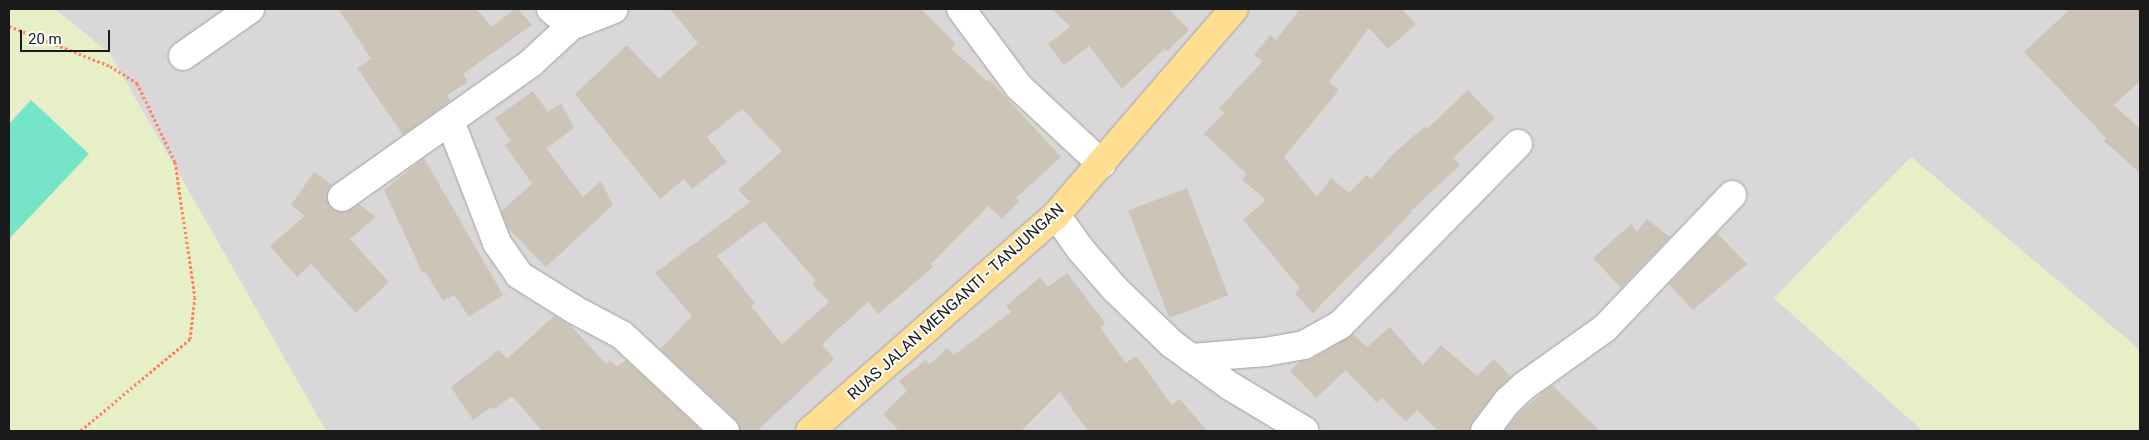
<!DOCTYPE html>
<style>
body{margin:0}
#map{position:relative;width:2149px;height:440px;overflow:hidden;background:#edeadf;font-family:Roboto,sans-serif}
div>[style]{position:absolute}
.residential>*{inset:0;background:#d9d7d7}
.farmland>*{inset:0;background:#e7efc7}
.pitch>*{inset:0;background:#75e4c8}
.building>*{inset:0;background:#cdc4b8;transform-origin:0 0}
.path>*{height:3px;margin-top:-1.5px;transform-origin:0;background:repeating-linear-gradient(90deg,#ff835e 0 2.5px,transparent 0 5px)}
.roads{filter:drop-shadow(0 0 1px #a1a1a1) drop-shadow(0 0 1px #a1a1a1)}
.minor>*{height:28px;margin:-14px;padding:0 14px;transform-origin:14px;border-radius:14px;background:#fff}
.major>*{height:28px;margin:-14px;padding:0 14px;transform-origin:14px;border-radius:14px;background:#ffde92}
span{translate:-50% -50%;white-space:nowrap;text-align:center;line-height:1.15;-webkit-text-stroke:4px #fff;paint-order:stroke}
.street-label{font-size:16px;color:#1a1a1a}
.frame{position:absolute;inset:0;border:10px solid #1a1a1a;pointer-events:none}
.scale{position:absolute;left:20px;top:30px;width:90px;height:22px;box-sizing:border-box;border:2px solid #1a1a1a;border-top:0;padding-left:6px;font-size:15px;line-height:18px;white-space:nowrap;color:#1a1a1a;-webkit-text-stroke:4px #fff;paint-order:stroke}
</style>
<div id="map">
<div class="residential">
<i style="clip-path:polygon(55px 9px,2140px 9px,2140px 350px,1911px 157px,1774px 298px,1923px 431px,326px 431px,110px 54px)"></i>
</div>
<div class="farmland">
<i style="clip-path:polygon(9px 9px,55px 9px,110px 54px,326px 431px,9px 431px)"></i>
<i style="clip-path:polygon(1911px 157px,2140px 350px,2140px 431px,1923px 431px,1774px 298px)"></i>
</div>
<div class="pitch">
<i style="clip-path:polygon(31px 100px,89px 154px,9px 239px,9px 124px)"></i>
</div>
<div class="building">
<i style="clip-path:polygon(339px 9px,476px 9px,492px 27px,514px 9px,518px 9px,532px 25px,463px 74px,468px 82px,447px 95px,450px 101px,403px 135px,357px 68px,371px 59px)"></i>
<i style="clip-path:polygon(evenodd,670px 9px,921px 9px,956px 44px,951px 48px,988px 82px,990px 80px,1061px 157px,1016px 198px,1019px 201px,1002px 219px,988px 206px,931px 264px,933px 267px,878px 314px,868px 302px,822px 344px,834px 359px,757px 431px,740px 431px,736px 420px,660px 349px,692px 316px,655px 273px,750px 202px,738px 190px,782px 151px,742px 109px,707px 137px,727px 162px,692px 189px,684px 179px,660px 199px,575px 94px,627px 45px,659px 79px,698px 43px,670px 9px,764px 221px,816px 281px,812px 284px,829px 302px,782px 344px,751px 306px,755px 303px,717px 256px,764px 221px)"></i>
<i style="clip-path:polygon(1052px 9px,1169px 9px,1189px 30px,1167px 51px,1164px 49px,1122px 89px,1089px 46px,1064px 65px,1048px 44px,1070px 27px)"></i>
<i style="clip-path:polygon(1300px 9px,1402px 9px,1416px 24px,1388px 49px,1369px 28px,1329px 82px,1339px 90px,1284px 157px,1317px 197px,1331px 178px,1349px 193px,1367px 175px,1371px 179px,1393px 154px,1424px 127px,1427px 129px,1468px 90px,1495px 118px,1453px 158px,1460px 165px,1411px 211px,1412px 212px,1313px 313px,1295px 294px,1300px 288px,1243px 220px,1266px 200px,1242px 180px,1247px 174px,1204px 134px,1224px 113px,1219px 108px,1263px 61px,1254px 55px,1270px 35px,1276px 40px)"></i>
<i style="clip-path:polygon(2070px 9px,2140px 9px,2140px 81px,2114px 105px,2140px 129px,2140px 173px,2104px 141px,2106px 138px,2024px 52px)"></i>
<i style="clip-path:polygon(533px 91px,548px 112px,561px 103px,574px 128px,546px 148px,583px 197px,601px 181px,613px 205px,546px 267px,508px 228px,501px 211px,532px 184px,505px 145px,511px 141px,495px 118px)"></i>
<i style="clip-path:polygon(424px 158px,503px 295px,469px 317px,454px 295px,443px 301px,425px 271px,422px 272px,384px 190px)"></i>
<i style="clip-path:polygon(314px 172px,332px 185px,328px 191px,327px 199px,330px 206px,335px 211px,344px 212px,359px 204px,376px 217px,350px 239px,389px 282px,356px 313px,311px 264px,297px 277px,270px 246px,305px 216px,291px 205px)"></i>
<i style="left:1187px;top:188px;width:115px;height:63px;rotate:69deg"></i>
<i style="clip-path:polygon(1647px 219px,1670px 237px,1621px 288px,1593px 258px,1631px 224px,1637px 232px)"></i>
<i style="clip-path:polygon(1717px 233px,1747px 264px,1693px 310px,1669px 284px)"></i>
<i style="clip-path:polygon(1067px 273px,1105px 323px,1100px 327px,1126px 363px,1136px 356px,1172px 405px,1180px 399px,1207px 431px,1088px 431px,1060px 392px,1021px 431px,899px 431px,883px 414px,907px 391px,899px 381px,926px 360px,929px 365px,947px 348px,954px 355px,1011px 312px,1006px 306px,1040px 277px,1048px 287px)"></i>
<i style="clip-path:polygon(554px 316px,570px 325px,606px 364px,610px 360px,617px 367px,626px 360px,702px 431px,542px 431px,512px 396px,494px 409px,492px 407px,473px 420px,451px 387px,499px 350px,507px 359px)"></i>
<i style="clip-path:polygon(1390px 327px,1423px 365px,1441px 345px,1477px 376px,1494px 359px,1511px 377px,1496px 391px,1473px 421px,1470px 431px,1438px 431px,1417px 410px,1406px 422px,1382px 398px,1377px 403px,1346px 370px,1316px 398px,1290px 371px,1301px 361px,1312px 359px,1353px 334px,1367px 347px)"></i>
<i style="clip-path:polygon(1552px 385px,1600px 431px,1504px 431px,1520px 412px)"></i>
</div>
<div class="path">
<i style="left:9px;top:26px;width:109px;rotate:21.6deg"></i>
<i style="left:110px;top:66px;width:32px;rotate:32deg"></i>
<i style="left:137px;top:83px;width:88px;rotate:64.3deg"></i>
<i style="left:175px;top:162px;width:136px;rotate:81.6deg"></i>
<i style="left:195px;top:297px;width:42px;rotate:96.8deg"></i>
<i style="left:190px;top:339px;width:143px;rotate:140.1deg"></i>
</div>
<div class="roads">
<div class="minor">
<i style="left:551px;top:9px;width:26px;rotate:40deg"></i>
<i style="left:961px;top:9px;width:97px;rotate:53.4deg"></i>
<i style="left:1019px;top:87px;width:113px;rotate:42.9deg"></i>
<i style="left:183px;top:56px;width:82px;rotate:-35deg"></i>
<i style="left:450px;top:121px;width:131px;rotate:68.9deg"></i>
<i style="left:497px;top:243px;width:39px;rotate:55deg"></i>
<i style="left:519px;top:275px;width:66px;rotate:32deg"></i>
<i style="left:575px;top:310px;width:53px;rotate:28deg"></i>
<i style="left:622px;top:335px;width:141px;rotate:43deg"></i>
<i style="left:342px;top:197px;width:232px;rotate:-35.3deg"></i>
<i style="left:531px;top:63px;width:54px;rotate:-42.8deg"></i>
<i style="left:571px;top:26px;width:46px;rotate:-21.6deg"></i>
<i style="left:1056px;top:215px;width:43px;rotate:54.5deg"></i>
<i style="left:1081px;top:250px;width:52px;rotate:48.9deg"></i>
<i style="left:1115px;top:289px;width:79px;rotate:44deg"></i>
<i style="left:1172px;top:344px;width:72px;rotate:35.9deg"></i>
<i style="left:1230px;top:386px;width:87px;rotate:31deg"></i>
<i style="left:1191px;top:358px;width:74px;rotate:-4.6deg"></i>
<i style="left:1265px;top:352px;width:40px;rotate:-10deg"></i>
<i style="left:1304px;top:345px;width:41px;rotate:-29.1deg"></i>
<i style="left:1340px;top:325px;width:254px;rotate:-45.5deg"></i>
<i style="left:1485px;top:431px;width:38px;rotate:-53deg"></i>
<i style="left:1508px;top:401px;width:22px;rotate:-43deg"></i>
<i style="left:1524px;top:386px;width:100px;rotate:-35.6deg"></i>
<i style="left:1605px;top:328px;width:184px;rotate:-46.3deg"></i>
</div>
<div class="major">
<i style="left:810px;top:431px;width:327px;rotate:-41.3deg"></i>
<i style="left:1056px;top:215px;width:272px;rotate:-49.2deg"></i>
</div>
</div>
<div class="street-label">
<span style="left:956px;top:302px;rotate:-42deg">RUAS JALAN MENGANTI - TANJUNGAN</span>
</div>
<div class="frame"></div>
<div class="scale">20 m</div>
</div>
